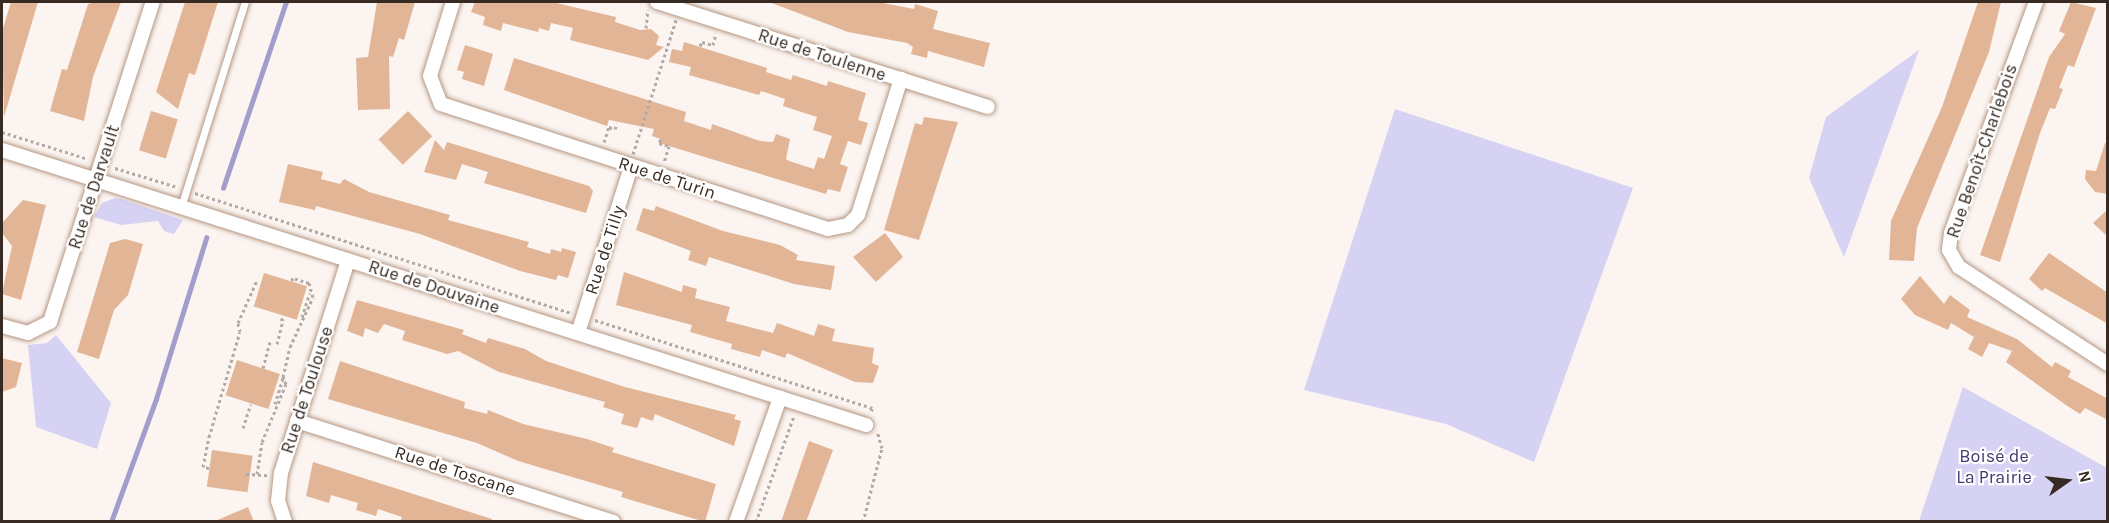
<!DOCTYPE html>
<meta charset="utf-8">
<style>
body{margin:0}
#map{position:relative;width:2109px;height:523px;overflow:hidden;background:#fbf4f0;font-family:Karla,sans-serif}
div>[style]{position:absolute}
.green>*{inset:0;background:#d6d2f3}
.stream>*{height:4.5px;margin:-2.25px;padding:0 2.25px;transform-origin:2.25px;border-radius:2.25px;background:#a39dcb}
.building>*{inset:0;background:#e2b596;transform-origin:0 0}
.path>*{height:3px;margin-top:-1.5px;transform-origin:0;background:repeating-linear-gradient(90deg,#b3aaa5 0 3px,transparent 0 6px)}
.roads{filter:drop-shadow(0 0 2px #b49682) drop-shadow(0 0 2px #b49682)}
.service>*{height:7px;margin:-3.5px;padding:0 3.5px;transform-origin:3.5px;border-radius:3.5px;background:#fff}
.minor>*{height:14px;margin:-7px;padding:0 7px;transform-origin:7px;border-radius:7px;background:#fff}
span{translate:-50% -50%;white-space:nowrap;text-align:center;line-height:1.15;-webkit-text-stroke:4.5px #fff;paint-order:stroke}
.street-label{font-size:18px;color:#362a22}
.park-label{font-size:18px;color:#443771}
.frame{position:absolute;inset:0;border:3px solid #362a22;pointer-events:none}
.north{position:absolute;left:2037px;top:451px;width:60px;height:60px;-webkit-text-stroke:4px #fff;paint-order:stroke;rotate:76deg;font-size:16px;font-weight:700;line-height:24px;text-align:center;color:#362a22}
.north::after{content:'';display:block;margin:auto;width:21px;height:27px;background:#362a22;clip-path:polygon(50% 0,100% 100%,50% 72%,0 100%)}
</style>
<div id="map">
<div class="green">
<i style="clip-path:polygon(1919px 50px,1844px 257px,1809px 178px,1826px 117px)"></i>
<i style="clip-path:polygon(1395px 109px,1633px 188px,1534px 462px,1446px 424px,1304px 390px)"></i>
<i style="clip-path:polygon(115px 198px,121px 199px,183px 220px,174px 234px,164px 231px,158px 221px,121px 225px,94px 217px,102px 203px)"></i>
<i style="clip-path:polygon(56px 335px,111px 403px,97px 449px,36px 427px,28px 345px,47px 343px)"></i>
<i style="clip-path:polygon(1963px 387px,2107px 468px,2107px 521px,1919px 521px)"></i>
</div>
<div class="stream">
<i style="left:223px;top:188px;width:196px;rotate:-71.3deg"></i>
<i style="left:111px;top:522px;width:131px;rotate:-69.9deg"></i>
<i style="left:156px;top:399px;width:169px;rotate:-72.7deg"></i>
</div>
<div class="building">
<i style="clip-path:polygon(11px 2px,38px 2px,4px 117px,2px 32px)"></i>
<i style="clip-path:polygon(96px 2px,121px 2px,93px 77px,84px 121px,50px 111px,62px 69px,67px 70px,88px 4px)"></i>
<i style="clip-path:polygon(185px 2px,218px 2px,195px 75px,189px 73px,178px 109px,156px 92px)"></i>
<i style="clip-path:polygon(377px 2px,415px 2px,404px 40px,399px 38px,393px 57px,389px 56px,390px 109px,358px 110px,356px 58px,368px 57px)"></i>
<i style="clip-path:polygon(475px 2px,552px 2px,616px 17px,615px 22px,640px 30px,651px 29px,659px 36px,656px 45px,664px 47px,648px 60px,570px 40px,573px 28px,551px 23px,549px 31px,539px 28px,538px 32px,503px 23px,501px 31px,483px 25px,485px 17px,471px 12px)"></i>
<i style="clip-path:polygon(769px 2px,878px 2px,914px 9px,915px 4px,938px 11px,933px 29px,990px 43px,984px 67px,928px 51px,927px 58px,911px 54px,913px 47px,907px 43px,848px 32px)"></i>
<i style="clip-path:polygon(1978px 2px,2001px 2px,1989px 52px,1917px 228px,1914px 261px,1889px 260px,1891px 221px,1942px 107px)"></i>
<i style="clip-path:polygon(2071px 2px,2096px 8px,2074px 67px,2068px 65px,2059px 88px,2063px 89px,2055px 109px,2050px 108px,2040px 133px,2000px 262px,1980px 255px,2049px 57px,2065px 34px,2059px 31px)"></i>
<i style="clip-path:polygon(684px 42px,767px 68px,766px 72px,791px 80px,793px 75px,827px 86px,828px 81px,866px 93px,858px 120px,868px 123px,861px 145px,848px 141px,840px 164px,848px 167px,840px 192px,828px 189px,826px 194px,659px 143px,661px 139px,652px 136px,654px 129px,609px 120px,607px 126px,504px 90px,514px 58px,686px 112px,684px 121px,711px 130px,712px 124px,760px 141px,773px 142px,776px 134px,790px 139px,786px 159px,789px 161px,814px 169px,818px 157px,824px 159px,832px 136px,813px 130px,817px 117px,783px 106px,785px 99px,761px 91px,759px 95px,689px 75px,691px 67px,669px 62px,672px 49px,682px 51px)"></i>
<i style="clip-path:polygon(465px 45px,493px 54px,484px 86px,462px 79px,464px 72px,457px 70px)"></i>
<i style="left:151px;top:111px;width:28px;height:41px;rotate:17deg"></i>
<i style="left:408px;top:111px;width:35px;height:41px;rotate:46deg"></i>
<i style="clip-path:polygon(924px 117px,958px 122px,919px 240px,884px 230px,915px 123px,922px 125px)"></i>
<i style="clip-path:polygon(435px 140px,444px 150px,447px 142px,589px 186px,593px 191px,586px 213px,484px 183px,488px 172px,462px 164px,456px 180px,424px 172px)"></i>
<i style="clip-path:polygon(2105px 143px,2108px 143px,2108px 194px,2095px 192px,2085px 179px,2086px 170px,2096px 171px)"></i>
<i style="clip-path:polygon(288px 164px,323px 172px,321px 179px,340px 184px,344px 179px,369px 192px,450px 215px,448px 220px,529px 242px,527px 247px,550px 254px,551px 249px,561px 252px,562px 248px,576px 252px,568px 278px,558px 275px,556px 280px,520px 271px,420px 234px,316px 206px,315px 210px,279px 202px)"></i>
<i style="clip-path:polygon(23px 200px,46px 205px,21px 300px,2px 294px,12px 246px,2px 233px,2px 223px)"></i>
<i style="clip-path:polygon(656px 206px,723px 231px,780px 245px,798px 255px,796px 260px,835px 266px,831px 290px,794px 284px,709px 257px,706px 266px,688px 260px,691px 251px,636px 230px,643px 208px,654px 211px)"></i>
<i style="clip-path:polygon(2108px 209px,2108px 237px,2093px 223px)"></i>
<i style="clip-path:polygon(885px 233px,903px 257px,876px 282px,853px 257px)"></i>
<i style="clip-path:polygon(125px 239px,143px 244px,128px 295px,114px 310px,99px 359px,77px 352px,110px 243px)"></i>
<i style="clip-path:polygon(2049px 253px,2108px 293px,2108px 324px,2045px 288px,2042px 291px,2029px 279px)"></i>
<i style="clip-path:polygon(624px 272px,682px 292px,683px 285px,697px 289px,695px 298px,730px 307px,726px 321px,773px 333px,777px 323px,814px 336px,818px 324px,835px 329px,832px 341px,874px 348px,872px 363px,879px 366px,873px 383px,855px 382px,787px 353px,785px 358px,762px 350px,760px 357px,731px 349px,732px 344px,690px 332px,692px 325px,616px 305px)"></i>
<i style="left:264px;top:273px;width:45px;height:35px;rotate:17deg"></i>
<i style="clip-path:polygon(1920px 276px,1944px 304px,1950px 295px,1970px 310px,1967px 317px,2017px 339px,2052px 367px,2055px 362px,2071px 371px,2068px 377px,2108px 399px,2108px 420px,2085px 408px,2080px 414px,2066px 405px,2006px 362px,2012px 351px,1989px 343px,1982px 357px,1968px 349px,1974px 337px,1951px 323px,1948px 330px,1915px 315px,1901px 299px)"></i>
<i style="clip-path:polygon(357px 300px,464px 330px,462px 334px,486px 343px,488px 338px,525px 349px,546px 361px,625px 387px,736px 415px,734px 419px,741px 421px,734px 446px,655px 414px,653px 421px,641px 417px,637px 428px,621px 424px,624px 414px,603px 407px,605px 402px,499px 372px,458px 351px,447px 354px,402px 340px,405px 331px,384px 324px,378px 333px,365px 328px,363px 337px,347px 331px)"></i>
<i style="clip-path:polygon(2px 358px,22px 363px,16px 387px,2px 392px)"></i>
<i style="left:237px;top:360px;width:45px;height:37px;rotate:18deg"></i>
<i style="clip-path:polygon(340px 361px,465px 402px,464px 408px,487px 414px,488px 410px,523px 424px,587px 439px,614px 448px,612px 452px,716px 484px,705px 522px,621px 497px,623px 492px,518px 461px,477px 443px,328px 399px)"></i>
<i style="clip-path:polygon(809px 441px,833px 450px,806px 522px,781px 522px)"></i>
<i style="left:212px;top:450px;width:41px;height:37px;rotate:8deg"></i>
<i style="clip-path:polygon(313px 462px,492px 519px,492px 522px,400px 522px,402px 517px,378px 509px,376px 516px,356px 510px,358px 503px,331px 495px,329px 503px,306px 496px)"></i>
<i style="clip-path:polygon(248px 507px,254px 522px,215px 522px,215px 521px)"></i>
</div>
<div class="path">
<i style="left:646px;top:28px;width:18px;rotate:-84deg"></i>
<i style="left:700px;top:46px;width:4px;rotate:-63deg"></i>
<i style="left:702px;top:42px;width:11px;rotate:15deg"></i>
<i style="left:713px;top:45px;width:12px;rotate:-76deg"></i>
<i style="left:2px;top:132px;width:90px;rotate:17.4deg"></i>
<i style="left:661px;top:139px;width:4px;rotate:117deg"></i>
<i style="left:659px;top:143px;width:10px;rotate:17deg"></i>
<i style="left:669px;top:146px;width:17px;rotate:107deg"></i>
<i style="left:604px;top:142px;width:16px;rotate:-72deg"></i>
<i style="left:609px;top:127px;width:6px;rotate:18deg"></i>
<i style="left:615px;top:129px;width:6px;rotate:-72deg"></i>
<i style="left:633px;top:154px;width:141px;rotate:-72.2deg"></i>
<i style="left:115px;top:168px;width:65px;rotate:17deg"></i>
<i style="left:195px;top:193px;width:396px;rotate:17.7deg"></i>
<i style="left:302px;top:317px;width:25px;rotate:-72deg"></i>
<i style="left:595px;top:320px;width:291px;rotate:17.6deg"></i>
<i style="left:872px;top:408px;width:5px;rotate:101deg"></i>
<i style="left:277px;top:344px;width:25px;rotate:-76deg"></i>
<i style="left:283px;top:320px;width:5px;rotate:-143deg"></i>
<i style="left:263px;top:368px;width:28px;rotate:-75deg"></i>
<i style="left:275px;top:404px;width:28px;rotate:-73deg"></i>
<i style="left:243px;top:428px;width:25px;rotate:-72deg"></i>
<i style="left:209px;top:468px;width:6px;rotate:-171deg"></i>
<i style="left:203px;top:467px;width:31px;rotate:-79deg"></i>
<i style="left:209px;top:437px;width:109px;rotate:-73.6deg"></i>
<i style="left:240px;top:332px;width:9px;rotate:-103deg"></i>
<i style="left:238px;top:323px;width:47px;rotate:-66.2deg"></i>
<i style="left:246px;top:474px;width:22px;rotate:3deg"></i>
<i style="left:257px;top:474px;width:32px;rotate:-81deg"></i>
<i style="left:262px;top:442px;width:63px;rotate:-67.5deg"></i>
<i style="left:286px;top:384px;width:8px;rotate:-113deg"></i>
<i style="left:283px;top:377px;width:31px;rotate:-77deg"></i>
<i style="left:290px;top:347px;width:55px;rotate:-65.3deg"></i>
<i style="left:313px;top:297px;width:15px;rotate:-106deg"></i>
<i style="left:309px;top:283px;width:17px;rotate:-163deg"></i>
<i style="left:293px;top:278px;width:4px;rotate:124deg"></i>
<i style="left:756px;top:522px;width:113px;rotate:-70.3deg"></i>
<i style="left:863px;top:522px;width:76px;rotate:-75.6deg"></i>
<i style="left:882px;top:448px;width:18px;rotate:-106deg"></i>
</div>
<div class="roads">
<div class="service">
<i style="left:181px;top:207px;width:215px;rotate:-72.7deg"></i>
</div>
<div class="minor">
<i style="left:453px;top:2px;width:77px;rotate:107.3deg"></i>
<i style="left:430px;top:76px;width:30px;rotate:69deg"></i>
<i style="left:441px;top:104px;width:407px;rotate:17.9deg"></i>
<i style="left:828px;top:229px;width:20px;rotate:-11deg"></i>
<i style="left:848px;top:225px;width:14px;rotate:-45deg"></i>
<i style="left:858px;top:215px;width:143px;rotate:-72.5deg"></i>
<i style="left:657px;top:2px;width:347px;rotate:17.6deg"></i>
<i style="left:2036px;top:2px;width:246px;rotate:110.2deg"></i>
<i style="left:1951px;top:233px;width:17px;rotate:97deg"></i>
<i style="left:1949px;top:250px;width:20px;rotate:60deg"></i>
<i style="left:1959px;top:267px;width:178px;rotate:33.1deg"></i>
<i style="left:2px;top:150px;width:907px;rotate:17.66deg"></i>
<i style="left:2px;top:326px;width:27px;rotate:15deg"></i>
<i style="left:28px;top:333px;width:25px;rotate:-27deg"></i>
<i style="left:50px;top:322px;width:336px;rotate:-72.2deg"></i>
<i style="left:578px;top:333px;width:174px;rotate:-72.3deg"></i>
<i style="left:297px;top:421px;width:332px;rotate:17.7deg"></i>
<i style="left:285px;top:522px;width:22px;rotate:-108deg"></i>
<i style="left:278px;top:501px;width:28px;rotate:-84deg"></i>
<i style="left:281px;top:473px;width:223px;rotate:-72.5deg"></i>
<i style="left:736px;top:522px;width:132px;rotate:-70.5deg"></i>
</div>
</div>
<div class="street-label">
<span style="left:822px;top:55px;rotate:18deg">Rue de Toulenne</span>
<span style="left:1982px;top:151px;rotate:-71deg">Rue Benoît-Charlebois</span>
<span style="left:667px;top:178px;rotate:18deg">Rue de Turin</span>
<span style="left:94px;top:187px;rotate:-72deg">Rue de Darvault</span>
<span style="left:605px;top:250px;rotate:-72deg">Rue de Tilly</span>
<span style="left:434px;top:287px;rotate:18deg">Rue de Douvaine</span>
<span style="left:307px;top:390px;rotate:-72deg">Rue de Toulouse</span>
<span style="left:455px;top:471px;rotate:18deg">Rue de Toscane</span>
</div>
<div class="park-label">
<span style="left:1994px;top:467px">Boisé de<br>La Prairie</span>
</div>
<div class="frame"></div>
<div class="north">N</div>
</div>
